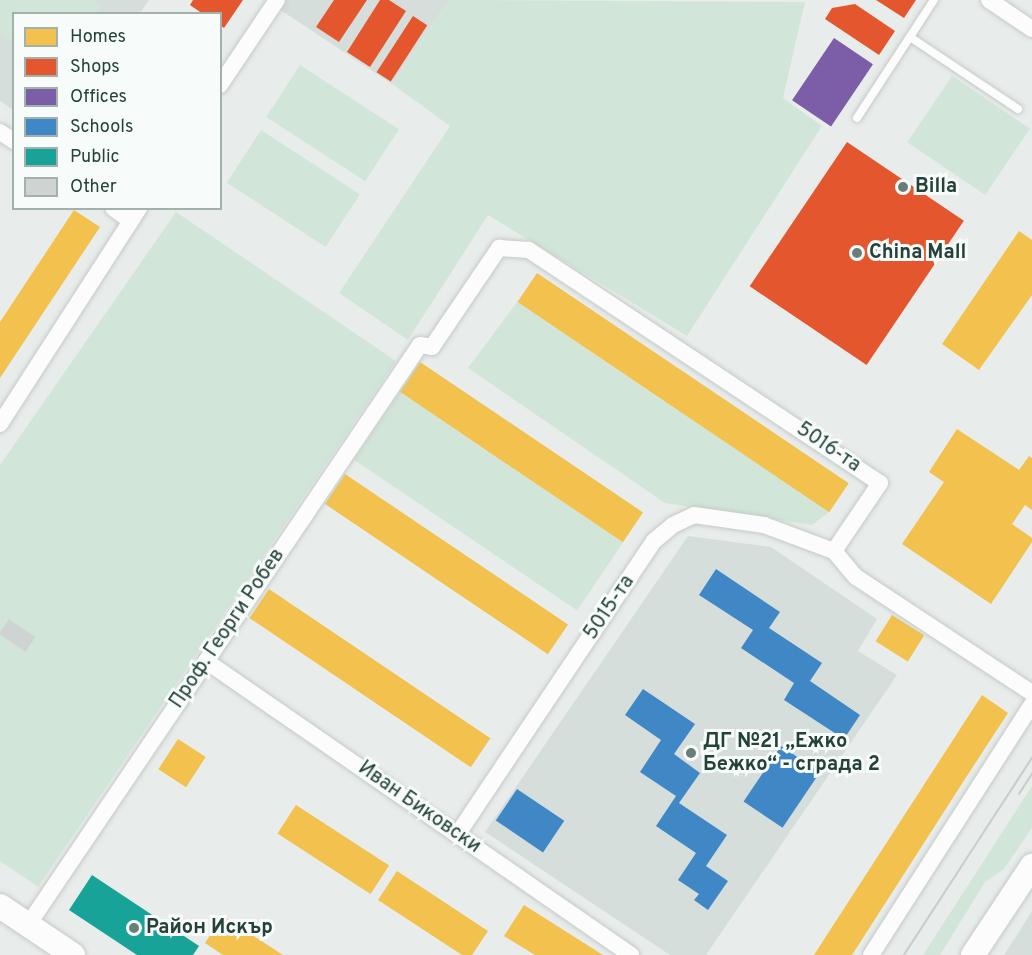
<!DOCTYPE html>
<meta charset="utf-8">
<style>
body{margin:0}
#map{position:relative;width:1032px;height:955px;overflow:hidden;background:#e8edeb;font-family:Overpass,sans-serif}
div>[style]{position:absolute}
.built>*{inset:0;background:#d6dedb}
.green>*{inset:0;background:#d1e6d8;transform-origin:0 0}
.homes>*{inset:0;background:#f2c14e;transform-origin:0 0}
.shops>*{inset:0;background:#e4572e;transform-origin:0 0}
.offices>*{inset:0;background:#7b5ea7;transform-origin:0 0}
.schools>*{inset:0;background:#3f88c5;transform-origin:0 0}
.public>*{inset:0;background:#17a398}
.building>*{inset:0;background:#cfd4d2;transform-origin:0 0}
.roads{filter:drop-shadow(0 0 2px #c5cac8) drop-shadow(0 0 2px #c5cac8)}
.lane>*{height:8px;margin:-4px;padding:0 4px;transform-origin:4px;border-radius:4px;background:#fcfcfc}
.street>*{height:16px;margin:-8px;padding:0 8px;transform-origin:8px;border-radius:8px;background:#fcfcfc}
.secondary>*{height:24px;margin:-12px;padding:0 12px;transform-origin:12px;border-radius:12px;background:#fcfcfc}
.tram>*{height:1.5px;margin:-0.75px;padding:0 0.75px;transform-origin:0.75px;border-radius:0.75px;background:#c9cdcc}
.dots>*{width:16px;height:16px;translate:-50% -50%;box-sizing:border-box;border:3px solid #f7fbf9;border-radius:50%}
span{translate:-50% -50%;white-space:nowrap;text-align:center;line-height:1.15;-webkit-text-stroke:6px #f7fbf9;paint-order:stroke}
.poi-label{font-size:20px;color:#24423a;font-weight:700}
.left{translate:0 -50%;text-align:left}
.street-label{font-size:20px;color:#24423a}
.legend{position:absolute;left:12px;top:12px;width:210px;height:198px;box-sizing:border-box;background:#f7fbf9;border:2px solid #a3b1ad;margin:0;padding:8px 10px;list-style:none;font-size:18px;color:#24423a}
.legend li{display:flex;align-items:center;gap:12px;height:30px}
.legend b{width:30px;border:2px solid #a3b1ad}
</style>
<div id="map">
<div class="built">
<i style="clip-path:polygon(0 0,149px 0,140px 13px,14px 14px,13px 110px,0 101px)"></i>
<i style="clip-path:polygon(277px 0,449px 0,392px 84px,273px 5px)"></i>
<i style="clip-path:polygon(688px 536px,771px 547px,877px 619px,858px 651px,897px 675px,706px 955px,670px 955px,485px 832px)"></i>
<i style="clip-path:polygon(1032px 911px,1032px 955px,1004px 955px)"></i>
</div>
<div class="green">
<i style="clip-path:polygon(0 0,93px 0,102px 5px,96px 13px,14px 14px,13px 43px,0 34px)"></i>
<i style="clip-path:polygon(449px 0,805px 2px,783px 98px,822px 126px,687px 336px,488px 215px,408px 340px,339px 293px,450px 126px,392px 84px)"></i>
<i style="left:300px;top:65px;width:118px;height:62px;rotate:33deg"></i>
<i style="left:952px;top:76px;width:94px;height:80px;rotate:34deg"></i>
<i style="left:261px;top:130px;width:118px;height:63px;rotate:33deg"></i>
<i style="clip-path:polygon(176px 212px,396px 361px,38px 887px,0 861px,0 465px)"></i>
<i style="clip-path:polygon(517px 302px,829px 512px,812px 525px,665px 503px,468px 368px)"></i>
<i style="left:400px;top:392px;width:269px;height:82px;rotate:34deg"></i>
<i style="clip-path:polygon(1032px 786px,1032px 828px,1004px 869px,985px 882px,940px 955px,923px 955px)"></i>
</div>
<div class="homes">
<i style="clip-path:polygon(74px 210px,100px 227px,0 378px,0 322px)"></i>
<i style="clip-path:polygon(1019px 231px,1032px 240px,1032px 295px,979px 370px,942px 344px)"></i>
<i style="left:537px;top:273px;width:376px;height:35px;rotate:34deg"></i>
<i style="left:420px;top:362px;width:269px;height:36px;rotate:34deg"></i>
<i style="clip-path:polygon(957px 429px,1019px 470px,1029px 456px,1032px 458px,1032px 510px,1025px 505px,1012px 524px,1032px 538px,1032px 542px,991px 604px,902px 544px,944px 482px,929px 472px)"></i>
<i style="left:345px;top:474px;width:269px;height:36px;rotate:34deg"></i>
<i style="left:269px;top:589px;width:267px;height:35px;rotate:34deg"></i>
<i style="left:892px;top:615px;width:38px;height:31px;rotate:32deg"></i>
<i style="clip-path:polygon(982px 695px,1008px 713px,965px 779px,852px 955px,814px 955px)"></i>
<i style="left:178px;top:739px;width:33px;height:36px;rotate:33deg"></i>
<i style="left:296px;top:805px;width:111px;height:34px;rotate:33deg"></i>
<i style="clip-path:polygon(397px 871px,488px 931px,472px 955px,462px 955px,378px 900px)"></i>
<i style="clip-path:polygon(524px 905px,603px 955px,535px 955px,504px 936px)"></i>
<i style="clip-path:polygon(223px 916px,283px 955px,223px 955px,205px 943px)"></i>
</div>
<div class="shops">
<i style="clip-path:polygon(193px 0,243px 0,224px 28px,220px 25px,220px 14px,203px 14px,190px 5px)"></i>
<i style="clip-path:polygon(334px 0,367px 0,339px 42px,316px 27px)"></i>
<i style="clip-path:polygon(380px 0,389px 0,406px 11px,370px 67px,347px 52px)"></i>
<i style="clip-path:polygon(876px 0,916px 0,904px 18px)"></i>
<i style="clip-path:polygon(855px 4px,895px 31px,879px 55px,825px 19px,832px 8px)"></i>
<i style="left:413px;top:16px;width:17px;height:67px;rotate:33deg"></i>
<i style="left:847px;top:142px;width:141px;height:174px;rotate:34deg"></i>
</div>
<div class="offices">
<i style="left:834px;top:38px;width:47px;height:75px;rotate:34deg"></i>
</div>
<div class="schools">
<i style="clip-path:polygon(716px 569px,780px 612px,769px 628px,822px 663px,810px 681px,860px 715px,844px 739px,784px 700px,794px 683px,741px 648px,753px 630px,699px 595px)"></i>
<i style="clip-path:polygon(643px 689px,695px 724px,674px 754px,700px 773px,679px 803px,727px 835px,706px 866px,728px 881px,708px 910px,694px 900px,699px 894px,678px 880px,696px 853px,656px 826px,676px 796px,640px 772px,661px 740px,625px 715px)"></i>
<i style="left:781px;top:746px;width:47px;height:67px;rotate:34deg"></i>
<i style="left:517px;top:789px;width:57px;height:38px;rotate:34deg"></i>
</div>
<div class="public">
<i style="clip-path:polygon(92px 875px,199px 946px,193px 955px,137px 955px,69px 910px)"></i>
</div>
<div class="building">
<i style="left:9px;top:619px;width:32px;height:18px;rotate:34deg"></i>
</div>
<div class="roads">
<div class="lane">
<i style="left:910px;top:37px;width:130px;rotate:33.7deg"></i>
<i style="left:857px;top:118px;width:141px;rotate:-56.9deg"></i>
</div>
<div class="street">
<i style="left:989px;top:0;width:52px;rotate:34deg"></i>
<i style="left:220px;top:85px;width:102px;rotate:-56.2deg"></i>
<i style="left:0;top:132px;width:17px;rotate:33deg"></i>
<i style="left:113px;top:208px;width:22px;rotate:36deg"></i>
<i style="left:0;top:424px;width:257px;rotate:-57.2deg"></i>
<i style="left:206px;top:661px;width:517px;rotate:34.67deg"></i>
<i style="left:457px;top:835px;width:354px;rotate:-56.2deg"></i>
<i style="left:654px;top:541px;width:25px;rotate:-40deg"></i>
<i style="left:673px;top:525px;width:23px;rotate:-25deg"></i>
<i style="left:694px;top:515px;width:71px;rotate:8.1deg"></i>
<i style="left:764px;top:525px;width:75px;rotate:20.4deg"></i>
<i style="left:28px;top:925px;width:700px;rotate:-55.95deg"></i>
<i style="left:420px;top:345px;width:12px;rotate:9deg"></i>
<i style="left:432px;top:347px;width:120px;rotate:-55.9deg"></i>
<i style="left:499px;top:248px;width:30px;rotate:4deg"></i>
<i style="left:529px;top:250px;width:421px;rotate:33.6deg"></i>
<i style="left:880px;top:483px;width:82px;rotate:124.1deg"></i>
<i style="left:834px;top:551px;width:34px;rotate:50deg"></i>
<i style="left:856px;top:577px;width:211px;rotate:33.4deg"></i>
<i style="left:871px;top:955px;width:298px;rotate:-57.3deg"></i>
</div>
<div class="secondary">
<i style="left:0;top:906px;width:88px;rotate:33.9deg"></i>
<i style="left:973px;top:955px;width:107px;rotate:-56.5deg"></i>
</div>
</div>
<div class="tram">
<i style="left:1019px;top:794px;width:24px;rotate:-57deg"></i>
<i style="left:904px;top:955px;width:235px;rotate:-57deg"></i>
</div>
<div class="dots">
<i style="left:903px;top:187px;background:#697e78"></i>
<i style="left:857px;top:253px;background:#697e78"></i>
<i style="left:691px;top:753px;background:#697e78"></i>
<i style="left:134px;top:928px;background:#697e78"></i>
</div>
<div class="poi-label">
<span class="left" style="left:915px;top:187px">Billa</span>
<span class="left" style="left:869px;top:253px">China Mall</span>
<span class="left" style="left:703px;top:754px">ДГ №21 „Ежко<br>Бежко“ - сграда 2</span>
<span class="left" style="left:146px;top:928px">Район Искър</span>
</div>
<div class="street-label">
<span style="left:828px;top:448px;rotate:34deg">5016-та</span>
<span style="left:610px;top:608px;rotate:-56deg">5015-та</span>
<span style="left:228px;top:629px;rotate:-56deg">Проф. Георги Робев</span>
<span style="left:419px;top:808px;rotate:35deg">Иван Биковски</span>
</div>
<ul class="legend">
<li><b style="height:16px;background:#f2c14e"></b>Homes</li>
<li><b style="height:16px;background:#e4572e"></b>Shops</li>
<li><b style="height:16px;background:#7b5ea7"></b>Offices</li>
<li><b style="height:16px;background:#3f88c5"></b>Schools</li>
<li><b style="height:16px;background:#17a398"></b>Public</li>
<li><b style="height:16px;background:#cfd4d2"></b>Other</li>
</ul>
</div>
